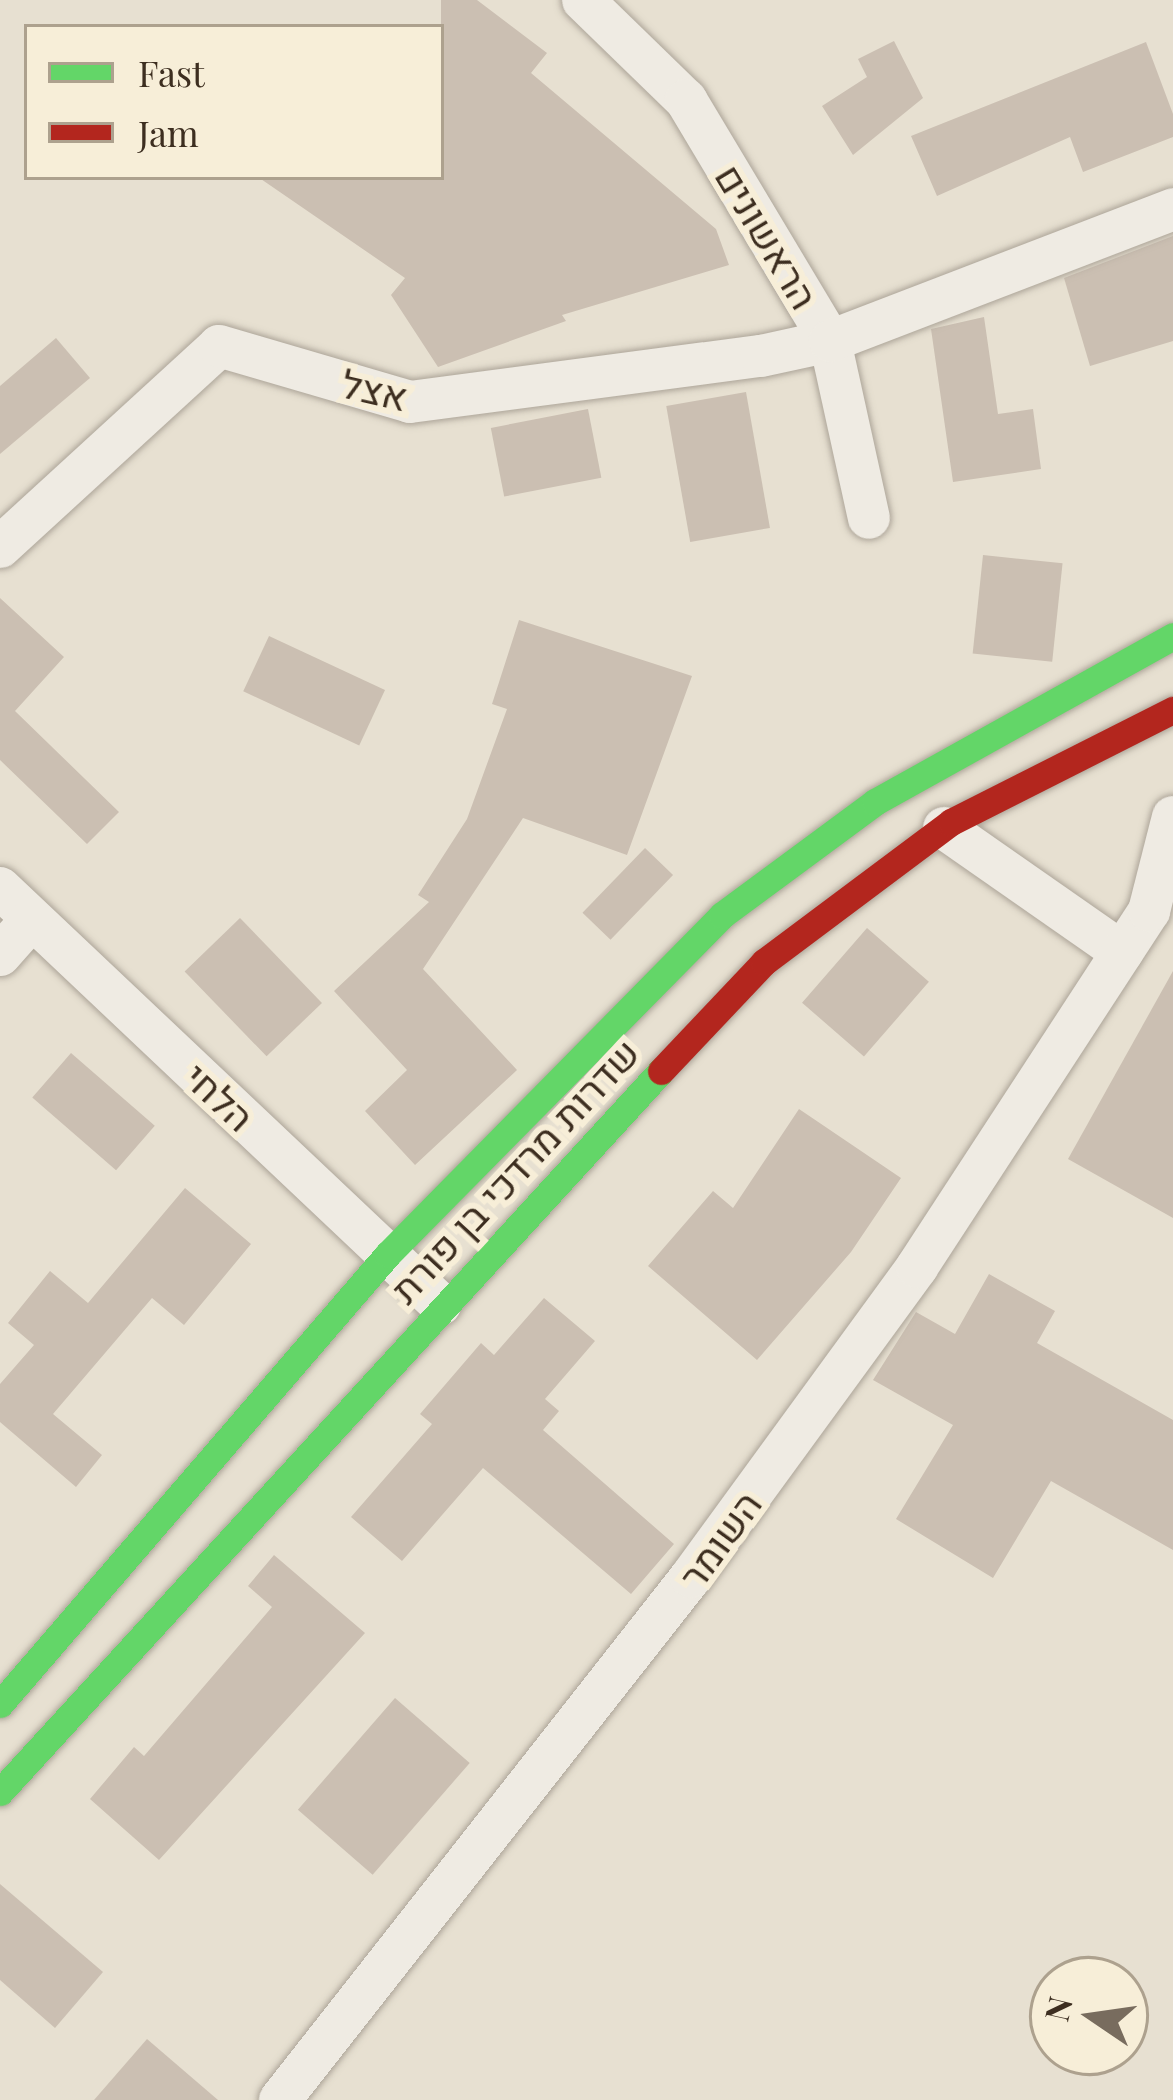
<!DOCTYPE html>
<meta charset="utf-8">
<style>
body{margin:0}
#map{position:relative;width:1173px;height:2100px;overflow:hidden;background:#e7e0d1;font-family:"Playfair Display",Heebo,serif}
div>[style]{position:absolute}
.building>*{inset:0;background:#cbbfb2;transform-origin:0 0}
.roads{filter:drop-shadow(0 0 3px #ada599) drop-shadow(0 0 3px #ada599)}
.street>*{height:42px;margin:-21px;padding:0 21px;transform-origin:21px;border-radius:21px;background:#efebe3}
.fast>*{height:27px;margin:-13.5px;padding:0 13.5px;transform-origin:13.5px;border-radius:13.5px;background:#63d668}
.jam>*{height:27px;margin:-13.5px;padding:0 13.5px;transform-origin:13.5px;border-radius:13.5px;background:#b3261e}
span{translate:-50% -50%;white-space:nowrap;text-align:center;line-height:1.15;-webkit-text-stroke:12px #f7eed8;paint-order:stroke}
.street-label{font-size:39px;color:#3d2e20}
.legend{position:absolute;left:24px;top:24px;width:420px;height:156px;box-sizing:border-box;background:#f7eed8;border:3px solid #ada18e;margin:0;padding:15px 21px;list-style:none;font-size:36px;color:#3d2e20}
.legend li{display:flex;align-items:center;gap:24px;height:60px}
.legend b{width:60px;border:3px solid #ada18e}
.north{position:absolute;left:1029px;top:1956px;width:120px;height:120px;box-sizing:border-box;background:#f7eed8;border:3px solid #ada18e;border-radius:50%;rotate:283deg;font-size:33px;font-weight:700;line-height:48px;text-align:center;color:#3d2e20}
.north::after{content:'';display:block;margin:auto;width:42px;height:54px;background:#786c5e;clip-path:polygon(50% 0,100% 100%,50% 72%,0 100%)}
</style>
<div id="map">
<div class="building">
<i style="clip-path:polygon(441px 0,477px 0,547px 53px,531px 73px,716px 229px,729px 265px,562px 315px,566px 321px,438px 367px,391px 295px,405px 278px,258px 177px,441px 177px)"></i>
<i style="clip-path:polygon(894px 41px,923px 98px,853px 155px,822px 106px,867px 77px,858px 59px)"></i>
<i style="clip-path:polygon(1146px 42px,1173px 114px,1173px 137px,1083px 172px,1070px 137px,937px 196px,911px 136px)"></i>
<i style="clip-path:polygon(1173px 236px,1173px 341px,1090px 366px,1064px 278px)"></i>
<i style="clip-path:polygon(984px 317px,998px 414px,1033px 409px,1041px 469px,953px 482px,931px 329px)"></i>
<i style="clip-path:polygon(56px 338px,90px 378px,0 454px,0 386px)"></i>
<i style="left:746px;top:392px;width:138px;height:81px;rotate:80deg"></i>
<i style="left:588px;top:409px;width:70px;height:99px;rotate:79deg"></i>
<i style="left:983px;top:555px;width:80px;height:99px;rotate:6deg"></i>
<i style="clip-path:polygon(0 598px,64px 657px,15px 711px,119px 812px,87px 844px,0 760px)"></i>
<i style="clip-path:polygon(519px 620px,692px 676px,627px 855px,523px 818px,423px 969px,517px 1070px,415px 1165px,365px 1111px,407px 1070px,334px 991px,429px 902px,418px 895px,467px 819px,507px 709px,492px 704px)"></i>
<i style="left:269px;top:636px;width:128px;height:61px;rotate:25deg"></i>
<i style="left:645px;top:848px;width:39px;height:90px;rotate:44deg"></i>
<i style="left:240px;top:918px;width:118px;height:77px;rotate:46deg"></i>
<i style="left:867px;top:928px;width:82px;height:99px;rotate:41deg"></i>
<i style="clip-path:polygon(1173px 971px,1173px 1218px,1068px 1159px)"></i>
<i style="left:71px;top:1053px;width:111px;height:59px;rotate:41deg"></i>
<i style="clip-path:polygon(799px 1109px,901px 1178px,851px 1252px,757px 1360px,648px 1266px,713px 1191px,733px 1208px)"></i>
<i style="clip-path:polygon(185px 1188px,251px 1244px,184px 1325px,152px 1298px,53px 1414px,102px 1455px,76px 1487px,0 1422px,0 1384px,34px 1345px,8px 1323px,50px 1271px,88px 1303px)"></i>
<i style="clip-path:polygon(989px 1274px,1055px 1311px,1037px 1343px,1173px 1420px,1173px 1550px,1051px 1481px,993px 1578px,896px 1519px,953px 1425px,873px 1380px,916px 1312px,955px 1334px)"></i>
<i style="clip-path:polygon(544px 1298px,595px 1341px,545px 1399px,559px 1411px,543px 1430px,674px 1544px,631px 1594px,483px 1468px,402px 1561px,351px 1517px,432px 1424px,420px 1414px,481px 1343px,494px 1355px)"></i>
<i style="clip-path:polygon(274px 1555px,365px 1633px,159px 1860px,90px 1799px,134px 1747px,144px 1756px,272px 1607px,248px 1586px)"></i>
<i style="left:395px;top:1698px;width:99px;height:148px;rotate:41deg"></i>
<i style="clip-path:polygon(0 1884px,103px 1972px,55px 2028px,0 1980px)"></i>
<i style="clip-path:polygon(147px 2039px,218px 2100px,94px 2100px)"></i>
</div>
<div class="roads">
<div class="street">
<i style="left:583px;top:0;width:144px;rotate:44.2deg"></i>
<i style="left:686px;top:100px;width:281px;rotate:59.1deg"></i>
<i style="left:830px;top:341px;width:181px;rotate:77.6deg"></i>
<i style="left:0;top:547px;width:297px;rotate:-42.5deg"></i>
<i style="left:219px;top:346px;width:199px;rotate:16.3deg"></i>
<i style="left:410px;top:402px;width:354px;rotate:-7.5deg"></i>
<i style="left:761px;top:356px;width:71px;rotate:-12.3deg"></i>
<i style="left:830px;top:341px;width:368px;rotate:-21deg"></i>
<i style="left:944px;top:828px;width:217px;rotate:34.9deg"></i>
<i style="left:0;top:888px;width:606px;rotate:43.39deg"></i>
<i style="left:0;top:955px;width:48px;rotate:-48.4deg"></i>
<i style="left:280px;top:2100px;width:665px;rotate:-51.84deg"></i>
<i style="left:691px;top:1577px;width:384px;rotate:-53.9deg"></i>
<i style="left:917px;top:1267px;width:425px;rotate:-56.9deg"></i>
<i style="left:1149px;top:911px;width:97px;rotate:-75.7deg"></i>
</div>
<div class="fast">
<i style="left:0;top:1704px;width:594px;rotate:-49.23deg"></i>
<i style="left:388px;top:1254px;width:476px;rotate:-45.4deg"></i>
<i style="left:722px;top:915px;width:190px;rotate:-36.4deg"></i>
<i style="left:875px;top:802px;width:341px;rotate:-29.1deg"></i>
<i style="left:0;top:1792px;width:978px;rotate:-47.49deg"></i>
</div>
<div class="jam">
<i style="left:661px;top:1071px;width:150px;rotate:-46.6deg"></i>
<i style="left:764px;top:962px;width:234px;rotate:-36.8deg"></i>
<i style="left:951px;top:822px;width:249px;rotate:-26.8deg"></i>
</div>
</div>
<div class="street-label">
<span style="left:768px;top:236px;rotate:59deg">הראשונים</span>
<span style="left:375px;top:389px;rotate:13deg">אצל</span>
<span style="left:220px;top:1096px;rotate:43deg">הלחי</span>
<span style="left:514px;top:1170px;rotate:-47deg">שדרות מרדכי בן פורת</span>
<span style="left:719px;top:1539px;rotate:-54deg">השומר</span>
</div>
<ul class="legend">
<li><b style="height:15px;background:#63d668"></b>Fast</li>
<li><b style="height:15px;background:#b3261e"></b>Jam</li>
</ul>
<div class="north">N</div>
</div>
